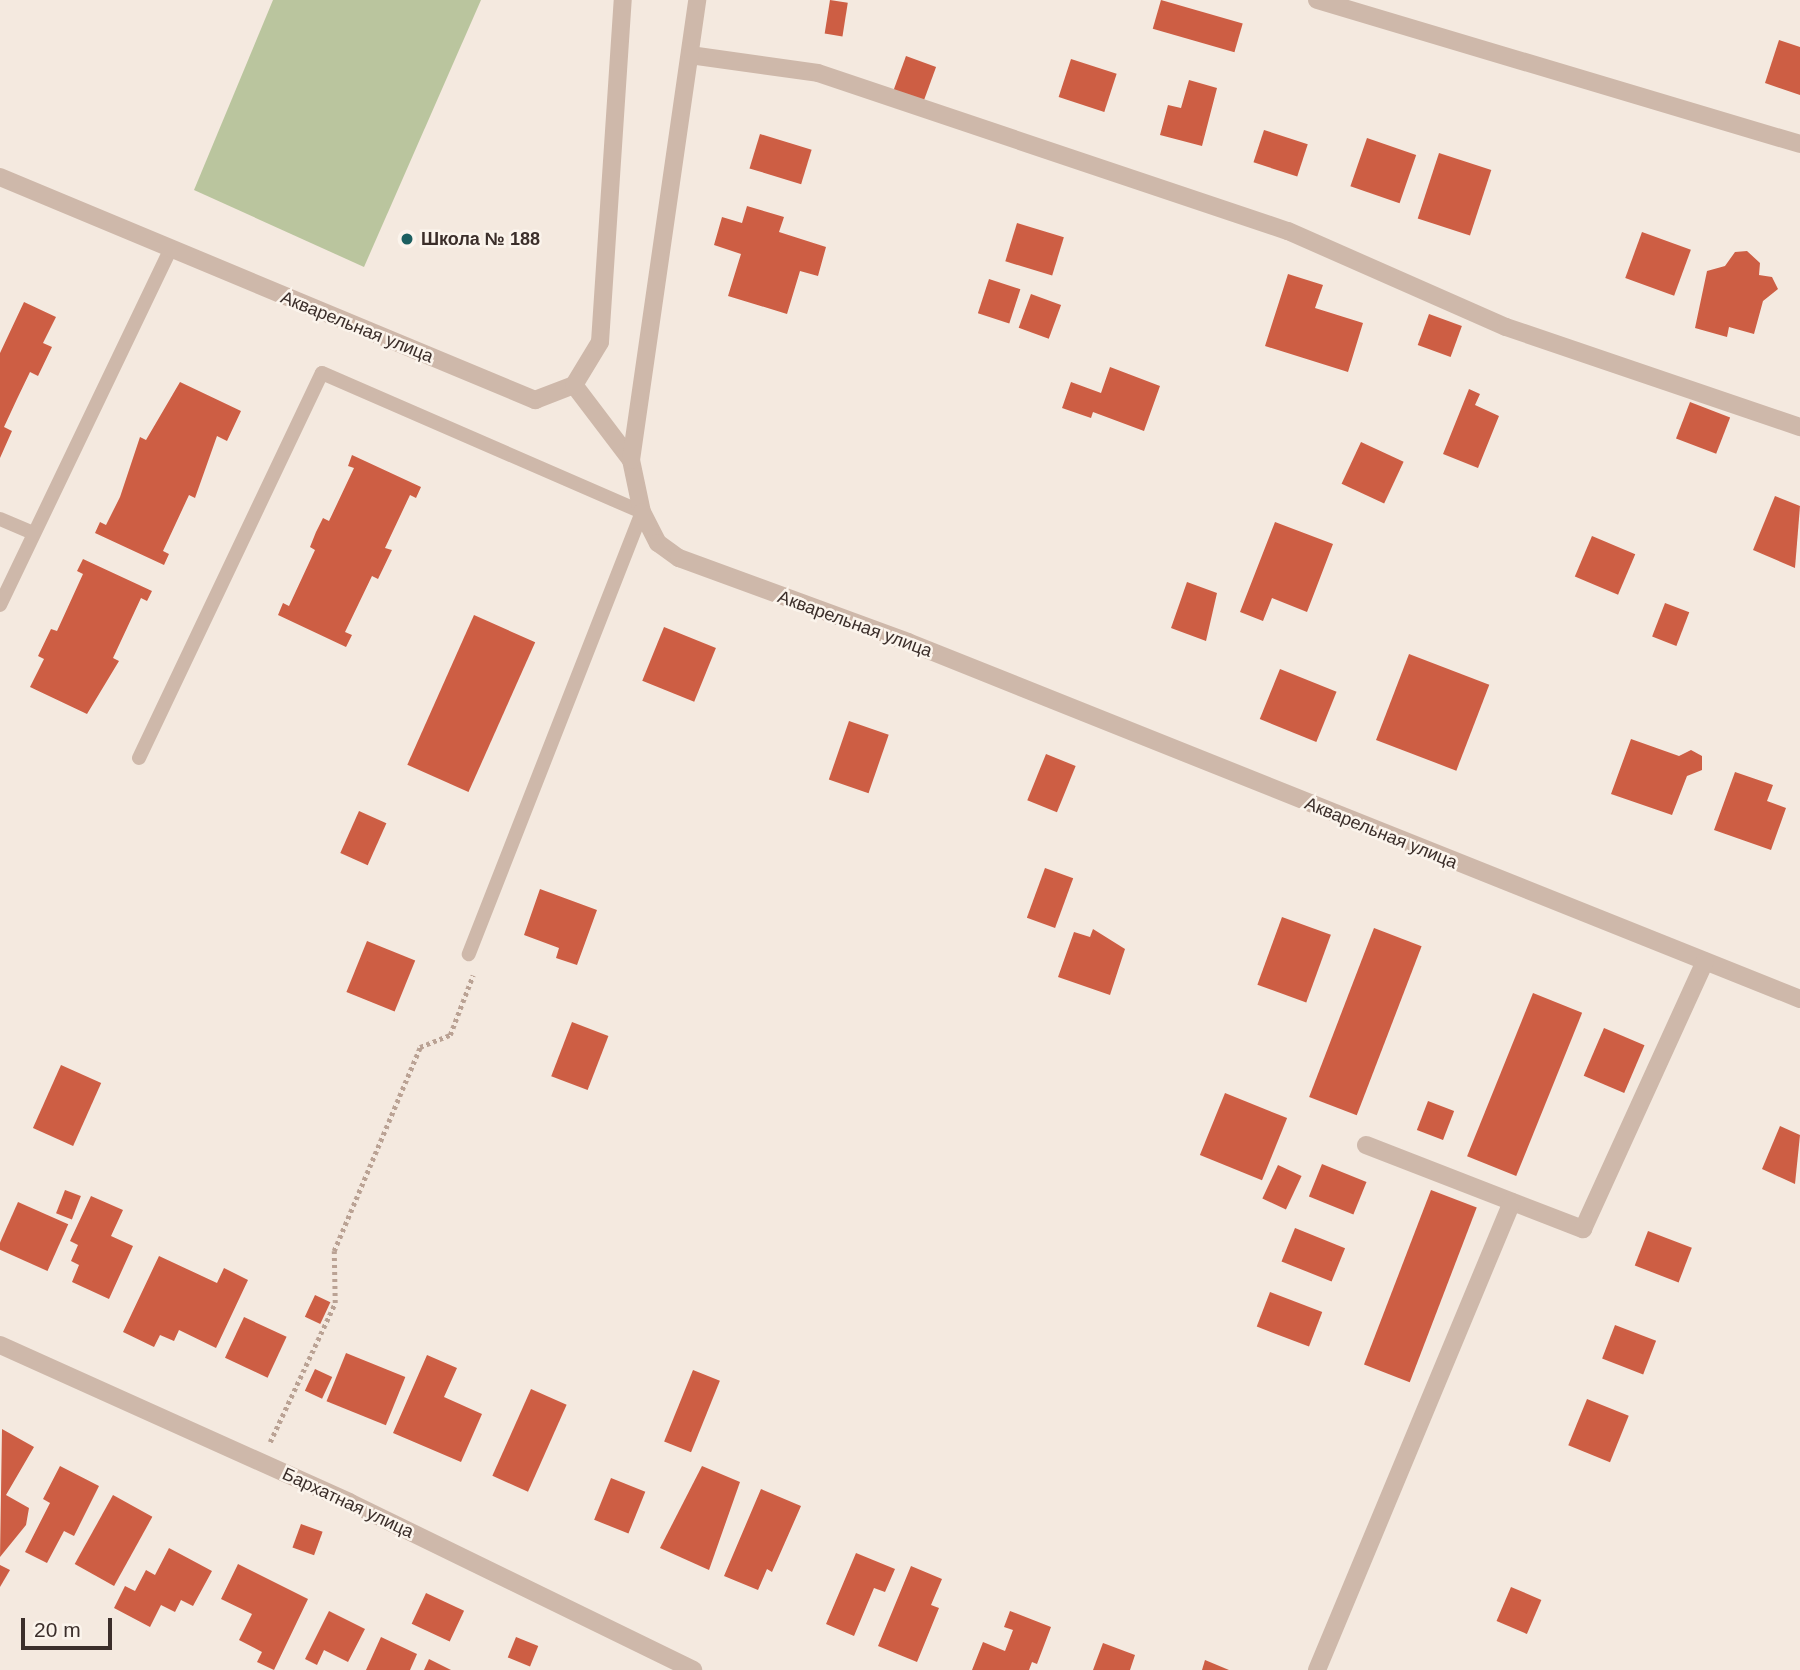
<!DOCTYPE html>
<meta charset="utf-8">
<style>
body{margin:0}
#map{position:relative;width:1800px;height:1670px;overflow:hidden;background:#f4e9df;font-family:Helvetica,sans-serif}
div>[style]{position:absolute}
.green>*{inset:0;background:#bac59e}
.building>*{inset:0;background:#cd5e44;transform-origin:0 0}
.path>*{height:4.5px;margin-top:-2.25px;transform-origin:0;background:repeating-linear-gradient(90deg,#baa294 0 3.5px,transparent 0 7px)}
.lane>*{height:14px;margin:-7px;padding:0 7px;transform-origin:7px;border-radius:7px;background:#ceb8aa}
.street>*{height:18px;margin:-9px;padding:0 9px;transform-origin:9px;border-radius:9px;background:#ceb8aa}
.dots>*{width:19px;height:19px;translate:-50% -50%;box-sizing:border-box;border:4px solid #fbf4ec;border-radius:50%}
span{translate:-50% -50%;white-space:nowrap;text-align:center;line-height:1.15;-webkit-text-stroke:5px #fbf4ec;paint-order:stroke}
.poi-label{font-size:18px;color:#3b2e2a;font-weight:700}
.left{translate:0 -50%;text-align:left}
.street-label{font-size:18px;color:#3b2e2a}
.scale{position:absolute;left:21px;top:1618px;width:91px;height:32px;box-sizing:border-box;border:4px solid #3b2e2a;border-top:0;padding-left:9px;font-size:21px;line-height:24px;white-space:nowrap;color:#3b2e2a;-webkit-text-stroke:5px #fbf4ec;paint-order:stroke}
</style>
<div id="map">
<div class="green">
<i style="clip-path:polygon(273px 0,481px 0,364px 267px,194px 190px)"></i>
</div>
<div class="building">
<i style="left:830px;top:0;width:18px;height:34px;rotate:9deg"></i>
<i style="left:1161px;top:0;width:85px;height:30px;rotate:16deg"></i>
<i style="clip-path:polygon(1779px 40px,1800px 47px,1800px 95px,1765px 83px)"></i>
<i style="left:906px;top:56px;width:32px;height:37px;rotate:20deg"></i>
<i style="left:1071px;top:59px;width:48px;height:40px;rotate:18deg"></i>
<i style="clip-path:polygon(1189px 80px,1217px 88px,1202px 146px,1160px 135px,1168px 105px,1181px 108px)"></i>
<i style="left:1264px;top:130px;width:46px;height:34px;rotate:18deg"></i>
<i style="left:760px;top:134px;width:54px;height:36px;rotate:17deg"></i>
<i style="left:1367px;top:138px;width:52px;height:51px;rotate:19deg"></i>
<i style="left:1439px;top:153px;width:55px;height:69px;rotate:18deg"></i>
<i style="clip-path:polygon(747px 206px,784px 217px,779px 232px,826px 247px,818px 276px,800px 271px,787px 314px,728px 296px,741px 254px,714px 245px,722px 217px,742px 223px)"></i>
<i style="left:1017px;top:223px;width:49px;height:40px;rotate:17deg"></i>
<i style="left:1642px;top:232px;width:52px;height:49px;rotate:20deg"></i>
<i style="clip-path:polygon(1747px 251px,1760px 263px,1759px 275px,1772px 277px,1778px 289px,1763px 301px,1754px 334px,1729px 327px,1727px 337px,1695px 328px,1707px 271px,1725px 266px,1735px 252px)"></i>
<i style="clip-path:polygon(1288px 274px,1323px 285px,1315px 308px,1363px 323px,1348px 372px,1265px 346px)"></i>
<i style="left:989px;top:279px;width:33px;height:36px;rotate:18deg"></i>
<i style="left:1031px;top:294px;width:32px;height:36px;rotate:20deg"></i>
<i style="clip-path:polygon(24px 302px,56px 317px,43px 343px,52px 347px,38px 376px,30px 372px,17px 399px,4px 427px,12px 431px,0 458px,0 353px)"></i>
<i style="left:1429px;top:314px;width:35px;height:33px;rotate:20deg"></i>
<i style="clip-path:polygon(1110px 367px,1160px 386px,1144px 431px,1093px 412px,1091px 418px,1062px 408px,1071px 382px,1101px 393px)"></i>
<i style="clip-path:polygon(180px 382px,241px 411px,227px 441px,217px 436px,195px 498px,189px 495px,163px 551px,169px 554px,164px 565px,95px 533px,100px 522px,106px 525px,120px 497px,140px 437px,146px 440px)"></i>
<i style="clip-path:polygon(1469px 389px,1480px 394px,1475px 405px,1499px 416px,1478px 468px,1443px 454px)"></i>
<i style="left:1690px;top:402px;width:43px;height:39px;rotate:21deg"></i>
<i style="left:1361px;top:442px;width:47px;height:46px;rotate:25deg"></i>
<i style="clip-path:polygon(352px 455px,421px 487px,416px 498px,410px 495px,385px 548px,392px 550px,378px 579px,372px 576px,345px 632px,352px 635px,346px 647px,278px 615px,283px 603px,289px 606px,315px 550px,310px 547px,316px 532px,323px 518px,329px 521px,354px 468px,348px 466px)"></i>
<i style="clip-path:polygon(1775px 496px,1800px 506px,1795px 568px,1753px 550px)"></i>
<i style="clip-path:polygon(1275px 522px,1333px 544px,1307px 612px,1272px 598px,1263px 621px,1240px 612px)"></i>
<i style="left:1592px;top:536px;width:47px;height:44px;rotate:23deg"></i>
<i style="clip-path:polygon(83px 559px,152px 591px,147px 601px,141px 598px,113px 658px,119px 661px,87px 714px,30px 687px,44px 659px,38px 656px,51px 629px,57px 631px,83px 574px,77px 571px)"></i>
<i style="clip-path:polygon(1187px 582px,1217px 593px,1206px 641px,1171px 628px)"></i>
<i style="left:1665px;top:603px;width:26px;height:36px;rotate:21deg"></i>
<i style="left:474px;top:615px;width:67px;height:164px;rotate:24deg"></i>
<i style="left:664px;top:627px;width:56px;height:58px;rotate:22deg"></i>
<i style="left:1409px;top:654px;width:86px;height:92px;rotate:21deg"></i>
<i style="left:1280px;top:669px;width:61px;height:54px;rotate:22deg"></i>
<i style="left:849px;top:721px;width:42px;height:62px;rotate:19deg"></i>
<i style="clip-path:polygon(1631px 739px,1679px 756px,1691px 750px,1702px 756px,1702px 770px,1687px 776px,1672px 815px,1611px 794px)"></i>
<i style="left:1046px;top:754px;width:32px;height:50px;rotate:22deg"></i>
<i style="clip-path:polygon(1735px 772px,1773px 785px,1767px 801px,1786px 808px,1771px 850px,1714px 830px)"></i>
<i style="left:359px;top:811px;width:30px;height:46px;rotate:24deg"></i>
<i style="left:1045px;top:868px;width:30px;height:53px;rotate:20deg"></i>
<i style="clip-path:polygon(540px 889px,597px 910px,577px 965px,556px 958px,559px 948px,524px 935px)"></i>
<i style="left:1282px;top:917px;width:52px;height:72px;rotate:20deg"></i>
<i style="left:1374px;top:928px;width:51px;height:181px;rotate:21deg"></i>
<i style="clip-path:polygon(1093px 929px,1125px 949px,1110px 995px,1058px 977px,1074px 932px,1090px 937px)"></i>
<i style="left:367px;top:941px;width:52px;height:55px;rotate:22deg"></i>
<i style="left:1533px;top:993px;width:53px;height:176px;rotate:22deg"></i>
<i style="left:572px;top:1022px;width:39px;height:58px;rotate:21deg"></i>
<i style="left:1604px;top:1028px;width:44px;height:52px;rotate:23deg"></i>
<i style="left:61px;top:1065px;width:44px;height:69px;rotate:24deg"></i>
<i style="left:1225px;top:1093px;width:67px;height:67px;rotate:22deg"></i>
<i style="left:1428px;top:1101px;width:28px;height:31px;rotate:21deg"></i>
<i style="clip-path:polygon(1780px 1126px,1800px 1135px,1795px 1184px,1762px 1169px)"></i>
<i style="left:1322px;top:1164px;width:48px;height:35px;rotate:22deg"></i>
<i style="left:1278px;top:1165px;width:26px;height:37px;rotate:25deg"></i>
<i style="left:65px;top:1190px;width:17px;height:25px;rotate:21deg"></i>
<i style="left:1431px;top:1190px;width:49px;height:187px;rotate:21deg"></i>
<i style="clip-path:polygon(91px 1196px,123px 1210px,111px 1236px,133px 1246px,109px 1299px,72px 1282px,79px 1265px,71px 1261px,78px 1245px,70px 1241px)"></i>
<i style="left:18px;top:1202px;width:55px;height:51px;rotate:24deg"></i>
<i style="left:1295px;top:1228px;width:54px;height:36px;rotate:22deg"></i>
<i style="left:1648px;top:1231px;width:47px;height:37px;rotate:21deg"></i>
<i style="clip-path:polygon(159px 1256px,217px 1283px,224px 1268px,248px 1280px,216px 1348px,179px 1330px,174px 1341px,160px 1335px,154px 1347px,123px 1332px)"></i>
<i style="left:1270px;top:1292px;width:56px;height:37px;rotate:21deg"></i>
<i style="left:315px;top:1295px;width:17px;height:24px;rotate:25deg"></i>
<i style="left:244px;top:1317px;width:47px;height:45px;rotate:25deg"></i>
<i style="left:1615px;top:1325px;width:44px;height:36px;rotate:21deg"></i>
<i style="left:346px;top:1353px;width:64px;height:52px;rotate:22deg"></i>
<i style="clip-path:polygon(427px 1355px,457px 1368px,444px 1397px,482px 1414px,461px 1462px,393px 1433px)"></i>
<i style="left:315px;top:1369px;width:19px;height:24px;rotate:25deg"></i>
<i style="left:693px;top:1370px;width:29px;height:77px;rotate:22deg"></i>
<i style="left:531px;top:1389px;width:39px;height:95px;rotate:24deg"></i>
<i style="left:1587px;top:1399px;width:45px;height:50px;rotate:22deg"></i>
<i style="clip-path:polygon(2px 1429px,34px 1447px,6px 1495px,29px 1508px,26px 1525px,0 1557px)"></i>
<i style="clip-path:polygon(60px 1466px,99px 1486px,74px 1536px,64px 1531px,47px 1563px,25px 1552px,50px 1503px,43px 1499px)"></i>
<i style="clip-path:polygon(702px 1466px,740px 1482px,709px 1570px,660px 1548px)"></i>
<i style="left:611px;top:1478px;width:37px;height:45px;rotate:22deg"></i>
<i style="clip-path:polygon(761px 1489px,801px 1506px,772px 1572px,767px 1569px,758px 1590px,724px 1576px)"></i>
<i style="left:113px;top:1495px;width:45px;height:79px;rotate:29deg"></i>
<i style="left:301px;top:1524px;width:23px;height:25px;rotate:20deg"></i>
<i style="clip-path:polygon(169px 1548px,212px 1571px,193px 1606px,181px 1600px,175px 1612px,161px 1605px,150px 1627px,114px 1608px,125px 1586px,135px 1591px,146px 1570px,155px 1575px)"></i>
<i style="clip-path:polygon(856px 1553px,895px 1569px,885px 1592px,874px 1588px,854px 1636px,826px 1624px)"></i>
<i style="clip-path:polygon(238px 1564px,308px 1599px,274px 1670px,257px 1662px,262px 1652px,239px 1640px,252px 1614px,221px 1599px)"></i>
<i style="clip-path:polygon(0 1565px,10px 1570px,0 1587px)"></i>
<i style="clip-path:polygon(911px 1566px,942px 1579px,931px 1605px,939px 1608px,917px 1662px,878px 1646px)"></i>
<i style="left:1511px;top:1587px;width:33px;height:37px;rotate:23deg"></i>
<i style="left:426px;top:1593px;width:42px;height:34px;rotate:25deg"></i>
<i style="clip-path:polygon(329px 1611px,365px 1629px,348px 1662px,324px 1650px,317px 1665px,305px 1659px)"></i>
<i style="clip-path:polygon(1010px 1611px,1051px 1627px,1037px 1664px,1032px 1662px,1029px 1670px,972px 1670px,983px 1642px,1005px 1651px,1013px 1630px,1004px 1627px)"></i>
<i style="clip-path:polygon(381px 1637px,417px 1654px,410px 1670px,366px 1670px)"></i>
<i style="left:516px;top:1637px;width:24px;height:22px;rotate:22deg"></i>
<i style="clip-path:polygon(1103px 1643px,1135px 1655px,1130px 1670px,1093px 1670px)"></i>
<i style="clip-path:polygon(429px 1659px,451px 1670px,424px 1670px)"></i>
<i style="clip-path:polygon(1205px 1660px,1229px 1670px,1202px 1670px)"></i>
</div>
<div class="path">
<i style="left:270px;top:1442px;width:153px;rotate:-64.9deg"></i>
<i style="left:335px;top:1303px;width:52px;rotate:-91.1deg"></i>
<i style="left:334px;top:1251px;width:221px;rotate:-67.1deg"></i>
<i style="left:420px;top:1047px;width:32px;rotate:-22deg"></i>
<i style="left:450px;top:1035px;width:64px;rotate:-69deg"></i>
</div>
<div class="lane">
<i style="left:0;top:519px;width:36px;rotate:23deg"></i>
<i style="left:0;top:605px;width:394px;rotate:-64.4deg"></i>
<i style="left:139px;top:758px;width:426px;rotate:-64.6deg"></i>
<i style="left:322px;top:373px;width:349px;rotate:23.5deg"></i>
<i style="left:642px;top:512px;width:475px;rotate:111.4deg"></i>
</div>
<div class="street">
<i style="left:1317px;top:0;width:504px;rotate:16.6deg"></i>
<i style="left:690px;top:55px;width:129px;rotate:8deg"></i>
<i style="left:818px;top:73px;width:496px;rotate:18.6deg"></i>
<i style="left:1288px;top:231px;width:238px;rotate:23.8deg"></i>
<i style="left:1506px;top:327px;width:311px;rotate:18.8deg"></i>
<i style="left:0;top:177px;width:580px;rotate:22.63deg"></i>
<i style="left:535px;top:400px;width:42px;rotate:-21deg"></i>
<i style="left:574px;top:385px;width:94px;rotate:52.8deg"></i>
<i style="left:631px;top:460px;width:53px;rotate:78.1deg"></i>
<i style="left:642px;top:512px;width:35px;rotate:63deg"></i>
<i style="left:658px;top:543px;width:26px;rotate:36deg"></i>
<i style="left:679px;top:558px;width:244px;rotate:20.1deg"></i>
<i style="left:908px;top:642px;width:961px;rotate:21.81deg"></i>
<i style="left:574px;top:385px;width:50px;rotate:-58.8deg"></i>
<i style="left:600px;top:342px;width:343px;rotate:-86.2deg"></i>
<i style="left:631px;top:460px;width:465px;rotate:-81.8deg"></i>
<i style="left:1366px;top:1145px;width:233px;rotate:21.2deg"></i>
<i style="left:1583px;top:1229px;width:294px;rotate:-65.5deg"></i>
<i style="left:0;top:1345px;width:383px;rotate:24.2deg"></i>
<i style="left:349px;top:1502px;width:383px;rotate:26deg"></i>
<i style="left:1317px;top:1670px;width:507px;rotate:-67.38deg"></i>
</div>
<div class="dots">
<i style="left:407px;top:239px;background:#1c5f60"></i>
</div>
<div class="poi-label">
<span class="left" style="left:421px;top:239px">Школа № 188</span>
</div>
<div class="street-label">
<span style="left:357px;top:327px;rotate:22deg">Акварельная улица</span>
<span style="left:855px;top:624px;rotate:20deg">Акварельная улица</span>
<span style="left:1381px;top:833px;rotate:22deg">Акварельная улица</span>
<span style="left:348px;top:1503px;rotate:25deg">Бархатная улица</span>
</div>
<div class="scale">20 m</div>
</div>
